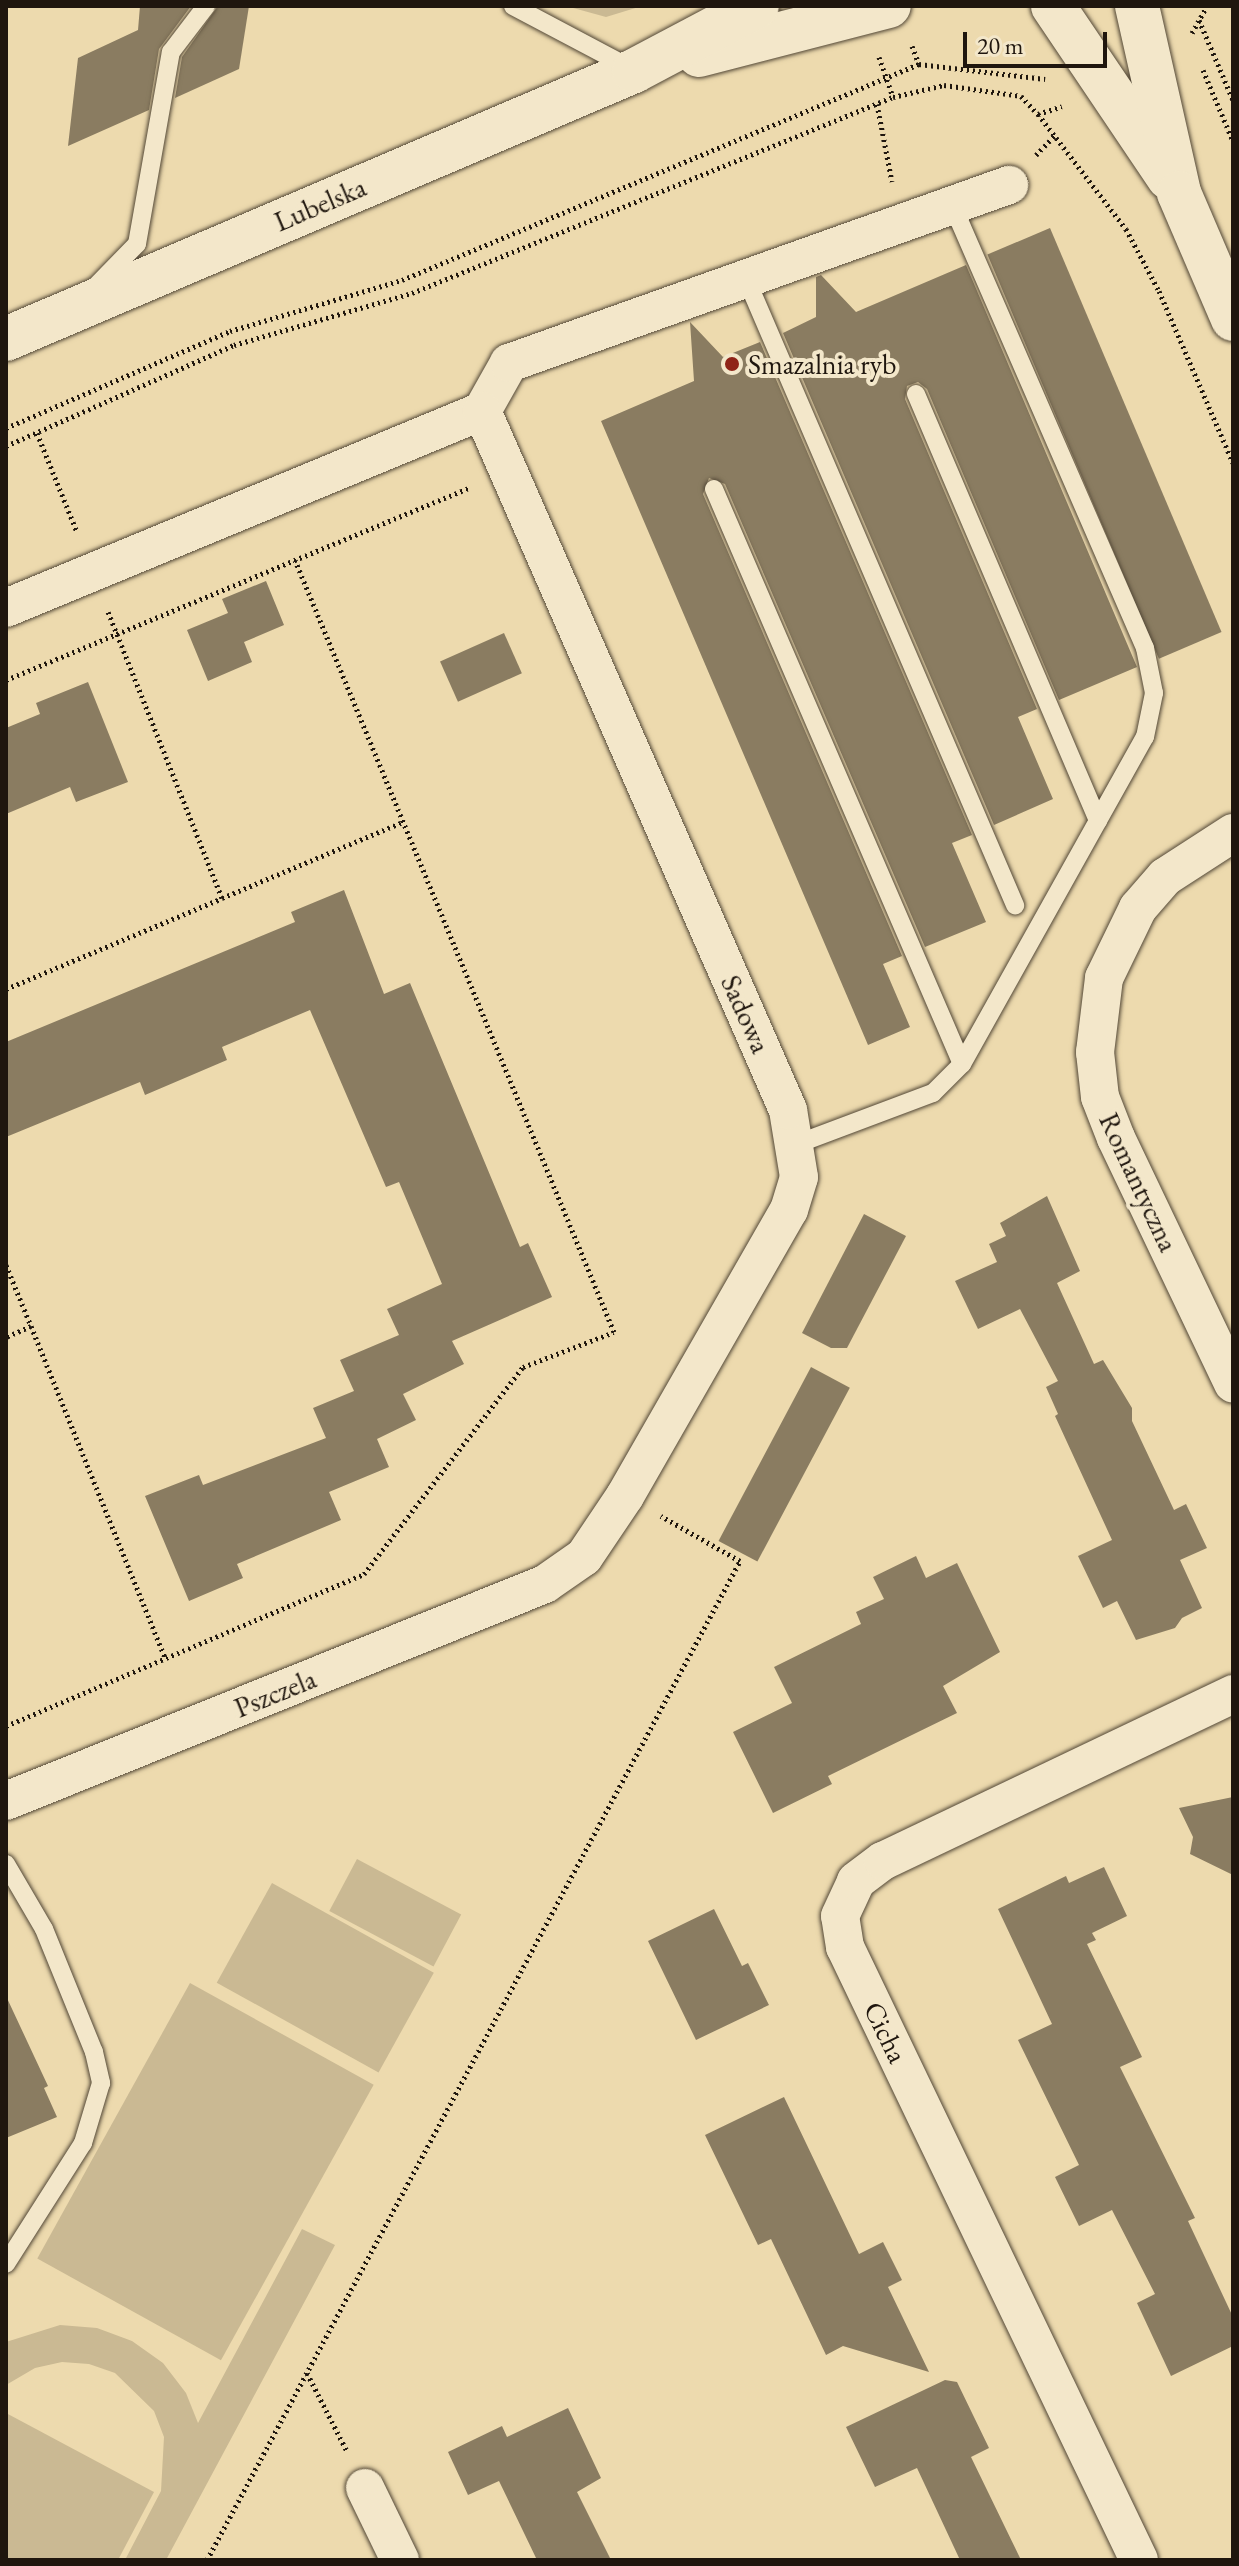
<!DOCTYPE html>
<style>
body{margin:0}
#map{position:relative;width:1239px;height:2566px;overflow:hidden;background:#eddaae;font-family:"EB Garamond",serif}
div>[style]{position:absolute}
.green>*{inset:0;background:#cab993;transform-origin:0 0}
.building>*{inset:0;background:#8a7c61;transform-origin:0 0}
.path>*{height:5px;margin-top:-2.5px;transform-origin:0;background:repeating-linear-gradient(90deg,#1f160e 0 2px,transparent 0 6px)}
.roads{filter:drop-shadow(0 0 2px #524736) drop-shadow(0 0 2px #524736)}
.lane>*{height:18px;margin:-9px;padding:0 9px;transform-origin:9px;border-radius:9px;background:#f3e7ca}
.street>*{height:38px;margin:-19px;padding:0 19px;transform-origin:19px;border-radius:19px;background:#f3e7ca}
.secondary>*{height:44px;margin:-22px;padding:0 22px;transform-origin:22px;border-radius:22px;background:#f3e7ca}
.dots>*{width:22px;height:22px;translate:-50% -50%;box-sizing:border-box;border:4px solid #f3e7ca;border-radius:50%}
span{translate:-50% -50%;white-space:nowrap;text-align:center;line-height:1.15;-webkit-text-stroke:8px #f3e7ca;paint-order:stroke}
.street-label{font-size:28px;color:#1f160e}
.poi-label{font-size:28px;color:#1f160e}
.left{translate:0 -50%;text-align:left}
.frame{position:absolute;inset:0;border:8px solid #1f160e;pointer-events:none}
.scale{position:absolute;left:963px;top:32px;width:144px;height:36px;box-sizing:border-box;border:4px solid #1f160e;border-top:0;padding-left:10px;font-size:24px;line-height:28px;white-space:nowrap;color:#1f160e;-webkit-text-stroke:6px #f3e7ca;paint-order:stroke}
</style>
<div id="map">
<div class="green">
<i style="clip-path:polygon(566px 6px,642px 6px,606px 17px)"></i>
<i style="left:357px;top:1859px;width:118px;height:59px;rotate:28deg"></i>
<i style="left:272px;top:1883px;width:185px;height:114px;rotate:29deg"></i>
<i style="left:190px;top:1983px;width:210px;height:315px;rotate:29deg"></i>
<i style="clip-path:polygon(302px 2229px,335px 2245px,166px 2560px,125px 2560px,161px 2491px,164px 2437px,154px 2411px,115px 2373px,89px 2364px,62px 2362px,35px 2368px,6px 2385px,6px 2342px,60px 2325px,97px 2328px,132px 2341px,163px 2363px,186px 2393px,198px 2423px)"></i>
<i style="clip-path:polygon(6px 2413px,154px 2492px,118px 2560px,6px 2560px)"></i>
</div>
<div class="building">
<i style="clip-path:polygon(140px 6px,191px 6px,159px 49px,149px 110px,68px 146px,78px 58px,138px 30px)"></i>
<i style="clip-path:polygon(218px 6px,249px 6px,239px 69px,175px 98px,182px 57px)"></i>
<i style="left:1050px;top:228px;width:439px;height:68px;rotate:67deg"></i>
<i style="clip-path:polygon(966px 265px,1137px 667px,1059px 700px,927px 389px,918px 382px,907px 386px,905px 399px,1037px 709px,1018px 717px,1053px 799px,994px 825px,783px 333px,816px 317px,816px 277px,821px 275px,856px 312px)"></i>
<i style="clip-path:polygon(690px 322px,723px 357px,760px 342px,972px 835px,952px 843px,986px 922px,925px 947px,725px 484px,709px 478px,703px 494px,902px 956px,883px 964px,910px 1027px,868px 1045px,601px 421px,694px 381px)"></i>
<i style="clip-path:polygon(266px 581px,284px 625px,244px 642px,252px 662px,208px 681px,187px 630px,228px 613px,222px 599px)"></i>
<i style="left:504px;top:633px;width:44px;height:70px;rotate:66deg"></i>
<i style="clip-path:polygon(88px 682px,128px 782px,76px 802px,70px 787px,6px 814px,6px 728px,40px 714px,36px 703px)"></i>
<i style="clip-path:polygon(344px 890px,384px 994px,410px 983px,520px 1247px,528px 1243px,552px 1297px,452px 1341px,464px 1364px,403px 1394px,416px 1420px,377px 1439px,389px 1467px,329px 1492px,341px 1520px,237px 1564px,243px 1578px,189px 1601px,145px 1496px,199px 1475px,203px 1485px,326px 1438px,313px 1408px,354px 1391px,340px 1360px,399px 1335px,387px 1309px,442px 1284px,399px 1182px,386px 1187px,310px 1010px,222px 1047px,227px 1060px,145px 1095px,140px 1082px,6px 1137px,6px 1042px,295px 922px,291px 912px)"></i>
<i style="clip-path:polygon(1047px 1196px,1080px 1271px,1057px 1283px,1094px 1364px,1103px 1360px,1132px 1408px,1132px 1421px,1174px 1510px,1186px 1504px,1207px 1548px,1180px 1560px,1202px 1608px,1182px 1618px,1175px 1628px,1136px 1640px,1117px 1601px,1103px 1608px,1078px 1556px,1112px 1540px,1055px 1416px,1058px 1414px,1046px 1387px,1058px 1381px,1020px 1309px,978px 1329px,955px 1281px,997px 1262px,989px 1244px,1006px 1236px,1000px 1223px)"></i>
<i style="clip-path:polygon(864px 1214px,906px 1236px,847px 1348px,831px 1348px,802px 1333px)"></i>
<i style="left:811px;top:1367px;width:44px;height:197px;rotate:28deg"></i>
<i style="clip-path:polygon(916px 1556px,926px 1578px,957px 1563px,1000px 1652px,943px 1686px,957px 1713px,828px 1776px,832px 1784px,773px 1813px,733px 1732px,792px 1703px,774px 1667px,861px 1624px,856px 1612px,884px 1599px,873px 1577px)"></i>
<i style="clip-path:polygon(1233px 1797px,1233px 1875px,1190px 1854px,1193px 1837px,1179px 1808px)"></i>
<i style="clip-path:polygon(1104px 1867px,1127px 1916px,1092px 1933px,1096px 1940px,1087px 1944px,1142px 2057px,1120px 2067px,1195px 2218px,1188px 2221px,1233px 2317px,1233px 2346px,1171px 2376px,1137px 2303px,1155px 2294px,1112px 2210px,1079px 2226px,1055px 2177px,1079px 2165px,1018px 2040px,1052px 2024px,998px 1909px,1066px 1876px,1069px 1883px)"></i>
<i style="clip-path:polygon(714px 1909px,742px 1966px,748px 1963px,769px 2005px,696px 2040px,648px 1941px)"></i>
<i style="clip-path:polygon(6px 1996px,48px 2086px,44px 2088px,57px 2117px,6px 2138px)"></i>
<i style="clip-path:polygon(784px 2097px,859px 2254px,883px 2242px,902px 2280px,888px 2287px,929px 2372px,843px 2346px,826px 2355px,771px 2239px,758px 2245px,705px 2135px)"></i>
<i style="clip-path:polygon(945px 2380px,957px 2382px,989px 2448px,971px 2457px,1021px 2560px,960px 2560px,917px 2468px,875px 2487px,846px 2427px)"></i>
<i style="clip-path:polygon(568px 2408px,601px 2478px,577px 2492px,611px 2560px,537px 2560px,499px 2481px,468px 2495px,448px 2452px,502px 2426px,507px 2437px)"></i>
</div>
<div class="path">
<i style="left:1199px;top:20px;width:87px;rotate:67deg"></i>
<i style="left:1192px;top:33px;width:31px;rotate:-61deg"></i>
<i style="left:912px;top:46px;width:19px;rotate:69deg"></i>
<i style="left:879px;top:57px;width:42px;rotate:70.7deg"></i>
<i style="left:1203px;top:70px;width:77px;rotate:67.1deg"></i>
<i style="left:877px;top:104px;width:79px;rotate:79.1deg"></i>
<i style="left:1038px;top:114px;width:145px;rotate:52.6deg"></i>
<i style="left:1126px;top:229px;width:70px;rotate:62deg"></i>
<i style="left:1159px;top:291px;width:187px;rotate:66.7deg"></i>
<i style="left:1036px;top:155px;width:28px;rotate:-46deg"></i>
<i style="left:6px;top:428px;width:244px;rotate:-23.4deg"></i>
<i style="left:230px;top:331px;width:179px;rotate:-16.5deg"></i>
<i style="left:402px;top:280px;width:560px;rotate:-22.67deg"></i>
<i style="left:919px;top:64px;width:127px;rotate:6.8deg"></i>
<i style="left:37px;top:433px;width:107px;rotate:68deg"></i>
<i style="left:6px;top:446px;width:249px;rotate:-23.9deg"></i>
<i style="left:234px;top:345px;width:185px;rotate:-16.3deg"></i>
<i style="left:412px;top:293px;width:519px;rotate:-22.17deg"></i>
<i style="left:893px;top:97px;width:52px;rotate:-13.2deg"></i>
<i style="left:944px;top:85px;width:78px;rotate:8.1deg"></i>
<i style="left:1021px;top:96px;width:25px;rotate:47deg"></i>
<i style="left:1038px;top:114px;width:25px;rotate:-18deg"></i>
<i style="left:6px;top:680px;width:503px;rotate:-22.54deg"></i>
<i style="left:222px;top:898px;width:196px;rotate:-22.8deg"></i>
<i style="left:6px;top:989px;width:234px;rotate:-22.8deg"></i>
<i style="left:222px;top:898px;width:308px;rotate:-111.7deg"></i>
<i style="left:6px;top:1265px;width:66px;rotate:67.7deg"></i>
<i style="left:31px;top:1326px;width:27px;rotate:156deg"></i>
<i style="left:31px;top:1326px;width:358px;rotate:68deg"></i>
<i style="left:6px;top:1726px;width:389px;rotate:-23deg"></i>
<i style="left:364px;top:1574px;width:261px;rotate:-52.5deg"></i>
<i style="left:523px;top:1367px;width:97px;rotate:-21deg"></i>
<i style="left:614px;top:1332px;width:835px;rotate:-112.45deg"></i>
<i style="left:307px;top:2373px;width:88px;rotate:62.9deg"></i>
<i style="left:207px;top:2560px;width:1132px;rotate:-61.92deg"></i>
<i style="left:740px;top:1561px;width:91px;rotate:-150.3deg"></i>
</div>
<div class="roads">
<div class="lane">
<i style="left:513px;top:6px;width:135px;rotate:27.9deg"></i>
<i style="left:745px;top:276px;width:685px;rotate:66.77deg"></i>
<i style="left:95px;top:287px;width:60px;rotate:-45.7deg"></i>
<i style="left:137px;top:244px;width:195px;rotate:-80deg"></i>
<i style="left:171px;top:52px;width:58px;rotate:-52.7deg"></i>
<i style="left:916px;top:394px;width:464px;rotate:66.9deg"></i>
<i style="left:714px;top:489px;width:626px;rotate:66.67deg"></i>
<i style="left:797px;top:1144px;width:145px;rotate:-20.6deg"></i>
<i style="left:933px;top:1093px;width:41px;rotate:-45deg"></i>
<i style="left:962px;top:1064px;width:375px;rotate:-60.8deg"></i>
<i style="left:1145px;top:737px;width:45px;rotate:-78.4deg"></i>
<i style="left:1154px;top:693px;width:46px;rotate:-101.3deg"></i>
<i style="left:1145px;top:648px;width:484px;rotate:-113.5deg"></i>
<i style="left:6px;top:1864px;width:75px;rotate:59.7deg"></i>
<i style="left:44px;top:1929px;width:133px;rotate:67.9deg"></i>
<i style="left:94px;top:2052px;width:32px;rotate:77deg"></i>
<i style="left:101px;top:2083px;width:63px;rotate:106.7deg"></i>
<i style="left:83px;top:2143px;width:143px;rotate:122.5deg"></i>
</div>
<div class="street">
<i style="left:6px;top:608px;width:515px;rotate:-22.48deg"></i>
<i style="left:482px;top:411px;width:55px;rotate:-60.6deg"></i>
<i style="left:509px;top:363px;width:531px;rotate:-19.6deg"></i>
<i style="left:1233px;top:833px;width:81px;rotate:147.1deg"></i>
<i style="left:1165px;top:877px;width:41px;rotate:131.1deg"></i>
<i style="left:1138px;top:908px;width:78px;rotate:115.9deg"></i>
<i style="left:1104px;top:978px;width:75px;rotate:96.9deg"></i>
<i style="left:1095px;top:1052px;width:45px;rotate:83.7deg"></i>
<i style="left:1100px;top:1097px;width:44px;rotate:68.7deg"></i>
<i style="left:1116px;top:1138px;width:272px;rotate:64.5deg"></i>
<i style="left:6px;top:1801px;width:581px;rotate:-21.93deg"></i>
<i style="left:545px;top:1584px;width:47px;rotate:-34.7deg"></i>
<i style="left:584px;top:1557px;width:73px;rotate:-56.1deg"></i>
<i style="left:625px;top:1496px;width:330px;rotate:-60.2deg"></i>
<i style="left:789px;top:1210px;width:34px;rotate:-73deg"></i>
<i style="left:799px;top:1177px;width:68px;rotate:-99.3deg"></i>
<i style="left:788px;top:1110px;width:763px;rotate:-113.64deg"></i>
<i style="left:365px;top:2488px;width:80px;rotate:64.1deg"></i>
<i style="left:1139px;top:2560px;width:680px;rotate:-115.62deg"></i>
<i style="left:845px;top:1947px;width:31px;rotate:-99deg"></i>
<i style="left:840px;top:1916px;width:38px;rotate:-65deg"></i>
<i style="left:856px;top:1881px;width:34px;rotate:-37deg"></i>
<i style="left:883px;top:1861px;width:388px;rotate:-25.5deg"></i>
</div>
<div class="secondary">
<i style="left:1053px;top:6px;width:207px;rotate:56deg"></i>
<i style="left:1137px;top:6px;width:192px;rotate:77.3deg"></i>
<i style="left:1179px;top:193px;width:137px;rotate:66.8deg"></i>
<i style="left:699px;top:55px;width:196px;rotate:-14.5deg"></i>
<i style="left:6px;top:339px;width:683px;rotate:-23.11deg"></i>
<i style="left:634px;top:71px;width:139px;rotate:-27.9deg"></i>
</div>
</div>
<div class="dots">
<i style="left:732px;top:364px;background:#8f2418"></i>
</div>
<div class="street-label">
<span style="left:320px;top:204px;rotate:-23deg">Lubelska</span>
<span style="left:746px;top:1014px;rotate:66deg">Sadowa</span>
<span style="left:1139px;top:1182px;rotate:65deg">Romantyczna</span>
<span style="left:275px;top:1693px;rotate:-22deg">Pszczela</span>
<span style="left:886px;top:2032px;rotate:64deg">Cicha</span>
</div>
<div class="poi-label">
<span class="left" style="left:748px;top:364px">Smazalnia ryb</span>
</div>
<div class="frame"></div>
<div class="scale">20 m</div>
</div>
